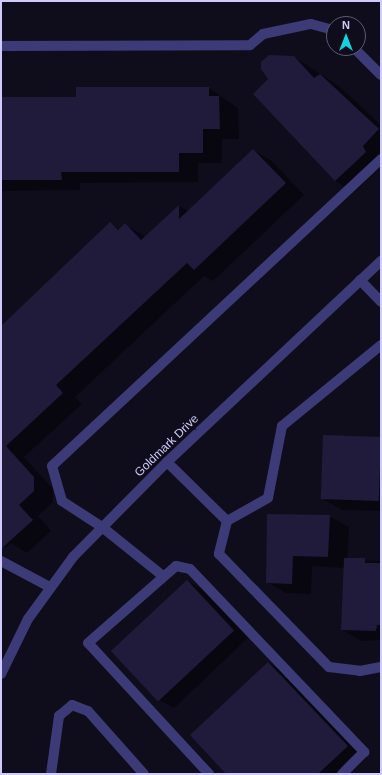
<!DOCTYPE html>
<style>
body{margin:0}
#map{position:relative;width:382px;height:775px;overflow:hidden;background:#0f0d1c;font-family:Helvetica,sans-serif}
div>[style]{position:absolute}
.shadow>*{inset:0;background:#0007}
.building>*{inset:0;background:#201a3b;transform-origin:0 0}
.service>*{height:10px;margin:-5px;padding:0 5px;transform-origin:5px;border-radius:5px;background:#3c3b77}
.minor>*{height:10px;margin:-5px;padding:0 5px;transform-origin:5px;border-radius:5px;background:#3c3b77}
.tertiary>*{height:10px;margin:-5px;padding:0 5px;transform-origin:5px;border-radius:5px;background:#3c3b77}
span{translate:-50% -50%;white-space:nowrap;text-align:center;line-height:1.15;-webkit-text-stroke:4px #0f0d1c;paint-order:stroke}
.street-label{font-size:12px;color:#cfcbfb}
.frame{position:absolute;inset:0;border:2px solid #cfcbfb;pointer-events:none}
.north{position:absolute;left:326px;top:16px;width:40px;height:40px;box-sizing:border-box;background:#0f0d1c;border:1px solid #5c5975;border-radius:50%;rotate:0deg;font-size:11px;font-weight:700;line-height:16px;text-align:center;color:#cfcbfb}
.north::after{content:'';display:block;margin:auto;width:14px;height:18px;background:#11d3e2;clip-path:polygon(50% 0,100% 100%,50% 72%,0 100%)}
</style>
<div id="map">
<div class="shadow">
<i style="clip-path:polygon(294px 57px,339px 86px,381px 125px,381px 167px,354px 192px,335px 181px)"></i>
<i style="clip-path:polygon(209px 88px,238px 108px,239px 139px,222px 139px,222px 163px,198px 163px,198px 182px,80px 183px,80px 190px,1px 191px,1px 98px,77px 98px)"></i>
<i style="clip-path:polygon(253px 150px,272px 161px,304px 195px,213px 281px,204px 276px,75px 397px,82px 404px,24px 457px,53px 489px,53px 502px,38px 516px,51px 531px,27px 553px,11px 543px,6px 548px,1px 545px,1px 326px,110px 224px,120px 230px,126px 225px,146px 237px,179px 206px,189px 211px)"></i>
<i style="clip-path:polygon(381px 374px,381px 397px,380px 397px)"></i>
<i style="clip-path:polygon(381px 437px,381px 511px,342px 510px,323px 499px)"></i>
<i style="clip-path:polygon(329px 516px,349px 527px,347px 560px,381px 561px,381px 640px,361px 641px,342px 630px,345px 568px,312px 566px,311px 594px,286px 593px,267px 582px)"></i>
<i style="clip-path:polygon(187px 581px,202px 589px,248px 638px,174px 708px,159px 700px)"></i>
<i style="clip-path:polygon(269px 663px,286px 673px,364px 756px,346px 774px,228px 774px)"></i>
</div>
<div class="building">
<i style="clip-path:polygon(269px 55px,294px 56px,314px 78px,320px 74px,379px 129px,363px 146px,366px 152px,335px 181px,253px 94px,268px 79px,261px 69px,261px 62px)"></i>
<i style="clip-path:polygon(76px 87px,209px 87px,209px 96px,219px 96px,220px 129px,203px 129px,203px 153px,179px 153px,179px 172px,61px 172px,62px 180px,1px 180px,1px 97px,76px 97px)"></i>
<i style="clip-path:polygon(253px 149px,286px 183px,194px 270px,187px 263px,56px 385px,63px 393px,6px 446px,34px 477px,34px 491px,19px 505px,33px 520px,1px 549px,1px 326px,110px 222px,118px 230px,125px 223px,141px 240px,179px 205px,179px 219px)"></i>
<i style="left:323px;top:435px;width:58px;height:64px;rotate:2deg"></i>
<i style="clip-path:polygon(267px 514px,330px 515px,328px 557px,293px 556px,292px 584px,266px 583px)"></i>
<i style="clip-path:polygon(344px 558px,365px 558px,365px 563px,381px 563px,381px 625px,377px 625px,376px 631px,341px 630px)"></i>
<i style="left:187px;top:580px;width:69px;height:104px;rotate:47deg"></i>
<i style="clip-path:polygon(268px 662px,348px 746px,318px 774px,226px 774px,190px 735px)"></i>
</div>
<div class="service">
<i style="left:102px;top:527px;width:78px;rotate:38.8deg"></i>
<i style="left:51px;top:774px;width:59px;rotate:-82.1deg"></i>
<i style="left:59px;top:716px;width:17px;rotate:-40deg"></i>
<i style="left:72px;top:705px;width:17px;rotate:21deg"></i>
<i style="left:88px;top:711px;width:84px;rotate:48.4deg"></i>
<i style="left:209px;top:774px;width:178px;rotate:-132.7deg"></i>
<i style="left:88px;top:643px;width:117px;rotate:-41.2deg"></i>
<i style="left:176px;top:566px;width:14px;rotate:12deg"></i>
<i style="left:190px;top:569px;width:253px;rotate:46.4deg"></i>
<i style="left:364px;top:752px;width:31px;rotate:135deg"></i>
</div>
<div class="minor">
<i style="left:1px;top:46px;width:249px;rotate:-0.2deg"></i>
<i style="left:250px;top:45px;width:17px;rotate:-40deg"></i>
<i style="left:263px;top:34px;width:49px;rotate:-11.8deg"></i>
<i style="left:311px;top:24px;width:24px;rotate:15deg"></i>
<i style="left:354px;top:48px;width:38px;rotate:45deg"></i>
<i style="left:360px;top:280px;width:30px;rotate:46deg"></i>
<i style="left:381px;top:345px;width:128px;rotate:140.7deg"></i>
<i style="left:282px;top:426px;width:73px;rotate:101deg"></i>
<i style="left:268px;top:498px;width:47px;rotate:150.7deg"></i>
<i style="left:227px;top:521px;width:34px;rotate:104deg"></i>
<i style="left:219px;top:554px;width:158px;rotate:45.8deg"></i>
<i style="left:329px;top:667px;width:31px;rotate:7deg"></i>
<i style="left:360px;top:671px;width:21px;rotate:-11deg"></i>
<i style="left:167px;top:462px;width:84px;rotate:44.5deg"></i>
<i style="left:102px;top:527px;width:48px;rotate:-147deg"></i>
<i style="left:62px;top:501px;width:36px;rotate:-106deg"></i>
<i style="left:52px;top:466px;width:450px;rotate:-43deg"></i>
<i style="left:1px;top:561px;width:55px;rotate:28deg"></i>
</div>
<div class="tertiary">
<i style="left:1px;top:674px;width:61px;rotate:-63.9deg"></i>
<i style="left:28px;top:619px;width:77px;rotate:-54deg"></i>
<i style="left:73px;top:557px;width:134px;rotate:-45.3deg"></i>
<i style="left:167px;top:462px;width:294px;rotate:-43.2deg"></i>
</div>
<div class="street-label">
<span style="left:167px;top:446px;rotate:-44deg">Goldmark Drive</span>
</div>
<div class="frame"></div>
<div class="north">N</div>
</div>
